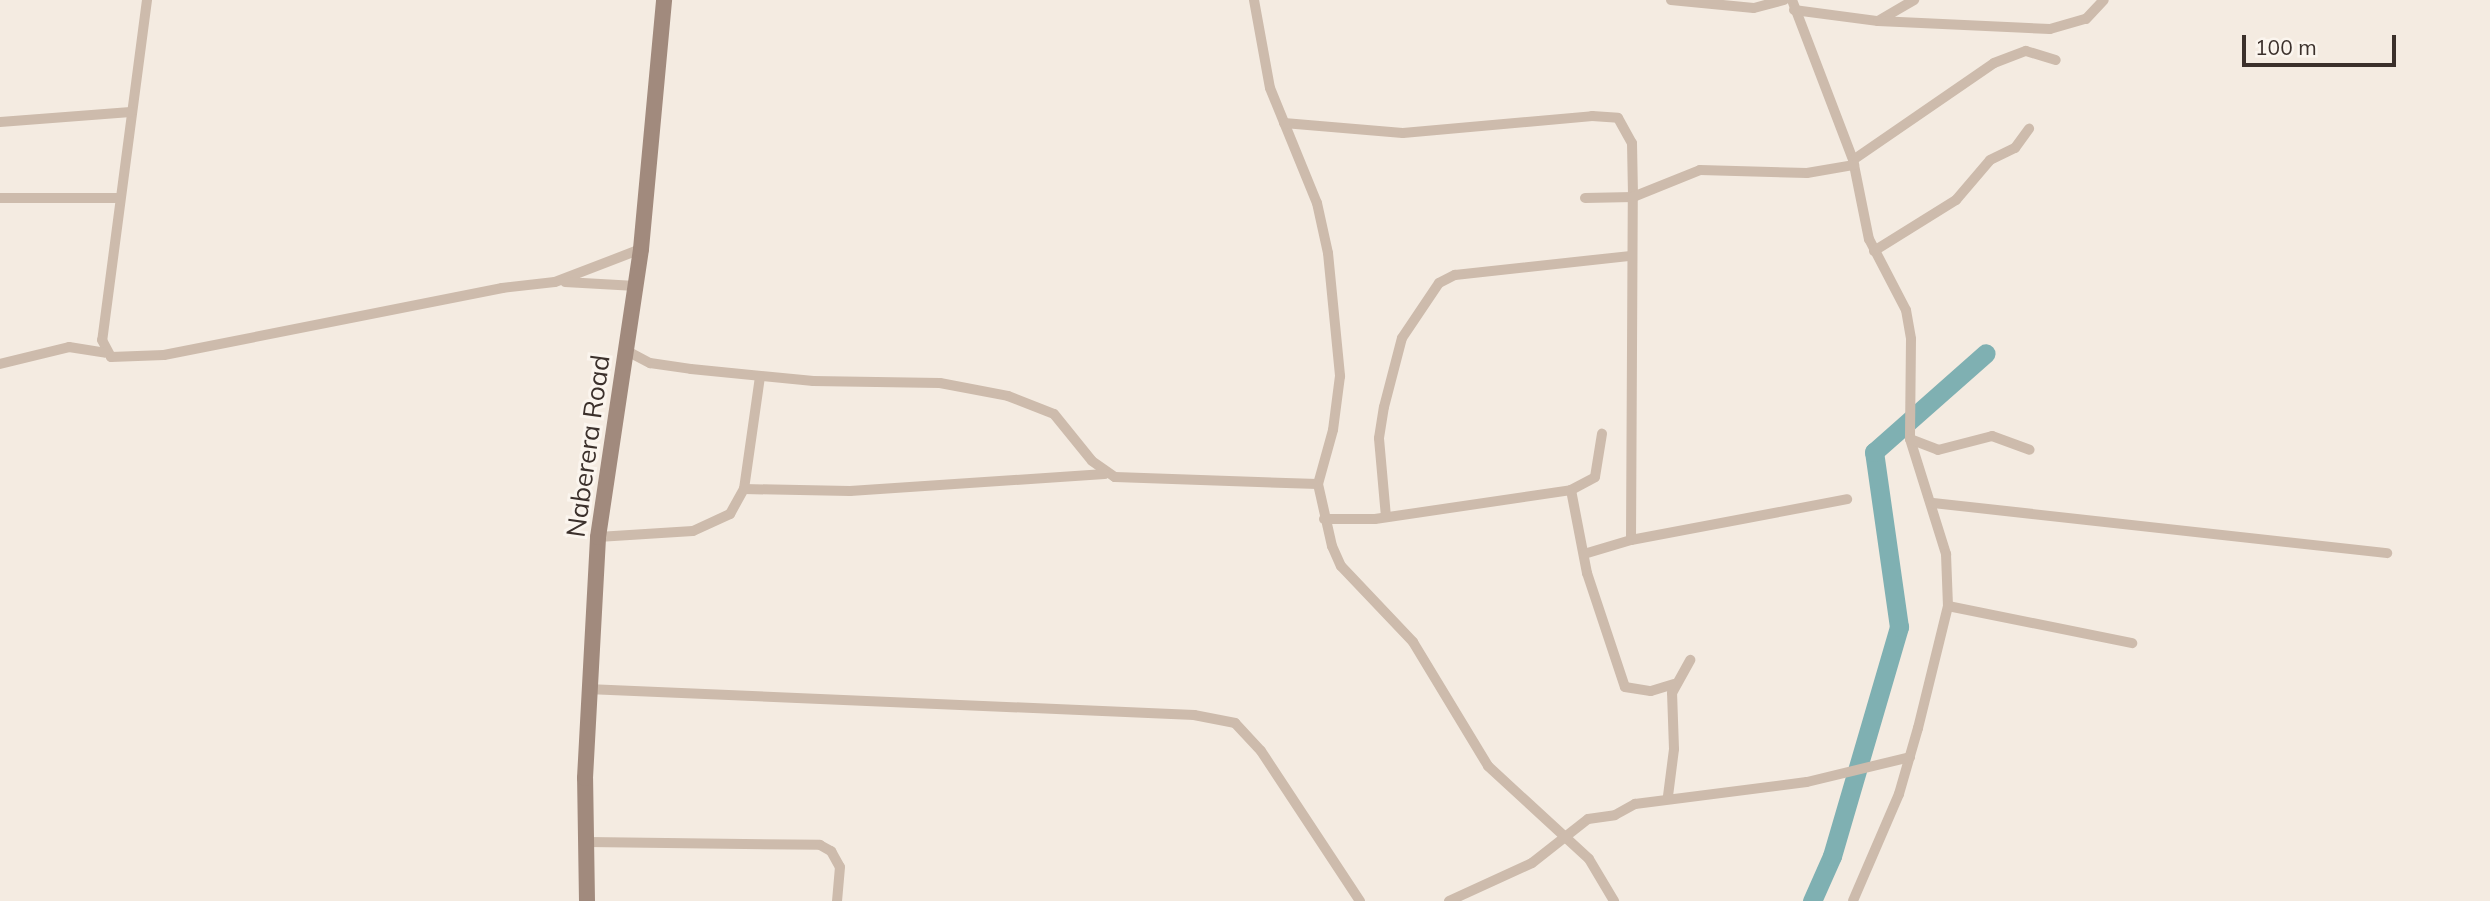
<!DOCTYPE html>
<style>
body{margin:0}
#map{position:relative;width:2490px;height:901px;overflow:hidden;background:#f4ebe1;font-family:Mulish,sans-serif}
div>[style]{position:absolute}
.river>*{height:19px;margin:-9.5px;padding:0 9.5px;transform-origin:9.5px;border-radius:9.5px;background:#7fb0b2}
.street>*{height:10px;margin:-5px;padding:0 5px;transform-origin:5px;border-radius:5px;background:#cdbbac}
.secondary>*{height:16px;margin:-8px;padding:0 8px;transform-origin:8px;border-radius:8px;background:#a18a7d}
span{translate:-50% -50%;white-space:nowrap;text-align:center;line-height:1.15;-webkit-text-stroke:6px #fbf5ee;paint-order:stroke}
.street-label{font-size:26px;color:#3b302b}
.scale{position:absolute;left:2242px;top:35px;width:154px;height:32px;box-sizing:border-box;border:4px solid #3b302b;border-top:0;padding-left:9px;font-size:21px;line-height:24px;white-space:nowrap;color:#3b302b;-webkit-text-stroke:5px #fbf5ee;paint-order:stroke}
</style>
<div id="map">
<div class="river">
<i style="left:1812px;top:901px;width:49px;rotate:-66deg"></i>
<i style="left:1832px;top:856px;width:239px;rotate:-73.7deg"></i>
<i style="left:1899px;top:627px;width:177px;rotate:-98.1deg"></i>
<i style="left:1874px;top:452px;width:149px;rotate:-41.5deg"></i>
</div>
<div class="street">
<i style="left:147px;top:0;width:343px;rotate:97.5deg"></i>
<i style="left:102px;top:340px;width:19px;rotate:62deg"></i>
<i style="left:111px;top:357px;width:53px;rotate:-2.2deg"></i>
<i style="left:164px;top:355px;width:345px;rotate:-11.2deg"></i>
<i style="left:502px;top:288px;width:53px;rotate:-6.5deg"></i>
<i style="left:555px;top:282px;width:92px;rotate:-21deg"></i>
<i style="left:1254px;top:0;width:89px;rotate:79.7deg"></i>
<i style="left:1270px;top:88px;width:124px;rotate:67.8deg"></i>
<i style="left:1317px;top:203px;width:51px;rotate:77.6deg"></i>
<i style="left:1328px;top:253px;width:124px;rotate:84.4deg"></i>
<i style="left:1340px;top:376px;width:54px;rotate:97.4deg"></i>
<i style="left:1333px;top:430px;width:56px;rotate:105.5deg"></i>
<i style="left:1318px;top:484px;width:64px;rotate:77.3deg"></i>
<i style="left:1332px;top:546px;width:22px;rotate:66deg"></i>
<i style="left:1341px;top:566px;width:105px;rotate:46.5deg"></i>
<i style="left:1413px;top:642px;width:145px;rotate:58.8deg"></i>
<i style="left:1488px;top:766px;width:137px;rotate:42.6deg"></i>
<i style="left:1589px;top:859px;width:49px;rotate:59.2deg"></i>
<i style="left:1671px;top:0;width:83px;rotate:5.5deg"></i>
<i style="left:1754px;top:8px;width:31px;rotate:-15deg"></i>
<i style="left:1792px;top:0;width:171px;rotate:69.1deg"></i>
<i style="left:1853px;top:160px;width:81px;rotate:78.6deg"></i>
<i style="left:1869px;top:239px;width:80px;rotate:62.5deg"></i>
<i style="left:1906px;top:310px;width:29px;rotate:80deg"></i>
<i style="left:1911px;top:339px;width:100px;rotate:90.6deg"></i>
<i style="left:1910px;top:439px;width:121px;rotate:72.6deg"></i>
<i style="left:1946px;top:554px;width:52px;rotate:87.8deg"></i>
<i style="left:1948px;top:606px;width:126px;rotate:103.8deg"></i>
<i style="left:1918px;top:728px;width:69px;rotate:106.1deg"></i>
<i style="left:1899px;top:794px;width:116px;rotate:113.3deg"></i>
<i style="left:1794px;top:10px;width:85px;rotate:7.5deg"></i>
<i style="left:1878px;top:21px;width:42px;rotate:-30.3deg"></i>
<i style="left:1878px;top:21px;width:172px;rotate:2.7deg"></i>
<i style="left:2050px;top:29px;width:37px;rotate:-16deg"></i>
<i style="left:2086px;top:19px;width:26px;rotate:-47deg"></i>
<i style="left:0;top:122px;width:131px;rotate:-4.4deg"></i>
<i style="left:1284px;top:123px;width:119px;rotate:4.8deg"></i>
<i style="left:1403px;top:133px;width:190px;rotate:-5.1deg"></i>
<i style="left:1592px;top:116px;width:26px;rotate:4deg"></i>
<i style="left:1618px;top:118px;width:29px;rotate:61deg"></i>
<i style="left:1632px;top:143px;width:54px;rotate:88.9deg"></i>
<i style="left:1633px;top:197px;width:48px;rotate:178.8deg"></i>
<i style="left:1853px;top:160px;width:171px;rotate:-34.5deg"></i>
<i style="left:1994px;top:63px;width:34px;rotate:-21deg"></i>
<i style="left:2026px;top:51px;width:31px;rotate:17deg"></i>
<i style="left:0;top:198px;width:120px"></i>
<i style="left:1874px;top:251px;width:97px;rotate:-31.9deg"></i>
<i style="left:1956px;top:200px;width:52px;rotate:-49.6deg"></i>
<i style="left:1990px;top:160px;width:28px;rotate:-26deg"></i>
<i style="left:2015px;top:148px;width:24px;rotate:-54deg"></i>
<i style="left:565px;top:282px;width:71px;rotate:3.2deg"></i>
<i style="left:627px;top:351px;width:26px;rotate:28deg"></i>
<i style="left:650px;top:363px;width:41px;rotate:8.3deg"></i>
<i style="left:691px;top:369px;width:123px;rotate:5.6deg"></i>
<i style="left:813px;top:381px;width:127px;rotate:0.9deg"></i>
<i style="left:940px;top:383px;width:69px;rotate:10.8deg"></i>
<i style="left:1008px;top:396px;width:49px;rotate:21.4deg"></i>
<i style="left:1054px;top:414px;width:60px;rotate:51deg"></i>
<i style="left:1092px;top:461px;width:28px;rotate:35deg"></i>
<i style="left:1115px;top:477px;width:203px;rotate:2deg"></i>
<i style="left:0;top:364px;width:71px;rotate:-13.8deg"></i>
<i style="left:69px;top:347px;width:36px;rotate:9deg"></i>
<i style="left:1910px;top:439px;width:30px;rotate:21deg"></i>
<i style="left:1938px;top:450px;width:56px;rotate:-14.5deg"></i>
<i style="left:1992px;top:436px;width:40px;rotate:20.2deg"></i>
<i style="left:744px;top:489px;width:106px;rotate:1.1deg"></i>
<i style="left:850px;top:491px;width:255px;rotate:-3.8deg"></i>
<i style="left:1571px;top:490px;width:85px;rotate:79.1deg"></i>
<i style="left:1587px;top:573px;width:120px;rotate:71.6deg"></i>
<i style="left:1625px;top:687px;width:26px;rotate:9deg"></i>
<i style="left:1651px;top:691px;width:24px;rotate:-17deg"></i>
<i style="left:1933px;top:503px;width:457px;rotate:6.3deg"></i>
<i style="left:1386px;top:517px;width:79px;rotate:-95.1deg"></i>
<i style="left:1379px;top:438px;width:31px;rotate:-81deg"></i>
<i style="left:1384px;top:407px;width:71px;rotate:-75.4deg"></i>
<i style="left:1402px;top:338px;width:66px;rotate:-56.1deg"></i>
<i style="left:1439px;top:283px;width:18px;rotate:-27deg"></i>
<i style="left:1455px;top:275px;width:177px;rotate:-6.2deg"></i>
<i style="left:1324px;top:519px;width:51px"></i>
<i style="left:1375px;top:519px;width:198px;rotate:-8.4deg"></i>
<i style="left:1571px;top:490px;width:27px;rotate:-28deg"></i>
<i style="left:1595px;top:477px;width:44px;rotate:-80.8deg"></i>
<i style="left:598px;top:537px;width:95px;rotate:-3.6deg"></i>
<i style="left:693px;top:531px;width:41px;rotate:-24.7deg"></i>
<i style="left:730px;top:514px;width:29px;rotate:-61deg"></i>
<i style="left:744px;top:489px;width:113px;rotate:-81.9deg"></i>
<i style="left:1631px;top:540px;width:343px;rotate:-89.7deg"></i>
<i style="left:1633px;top:197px;width:72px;rotate:-21.9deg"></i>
<i style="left:1700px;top:170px;width:107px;rotate:1.6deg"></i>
<i style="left:1807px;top:173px;width:48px;rotate:-9.7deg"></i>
<i style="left:1584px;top:554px;width:49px;rotate:-16.6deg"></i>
<i style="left:1631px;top:540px;width:220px;rotate:-10.7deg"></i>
<i style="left:1948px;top:606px;width:188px;rotate:11.4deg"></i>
<i style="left:587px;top:689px;width:608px;rotate:2.45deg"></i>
<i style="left:1194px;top:715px;width:42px;rotate:11deg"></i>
<i style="left:1235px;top:723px;width:38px;rotate:47deg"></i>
<i style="left:1261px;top:751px;width:180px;rotate:56.6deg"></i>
<i style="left:1668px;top:796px;width:47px;rotate:-82.7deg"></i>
<i style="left:1674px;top:749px;width:56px;rotate:-92deg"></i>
<i style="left:1672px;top:693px;width:38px;rotate:-61deg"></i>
<i style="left:588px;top:842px;width:232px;rotate:0.7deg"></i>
<i style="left:820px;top:845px;width:13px;rotate:29deg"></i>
<i style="left:831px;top:851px;width:18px;rotate:61deg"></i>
<i style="left:840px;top:867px;width:34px;rotate:95deg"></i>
<i style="left:1449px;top:901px;width:91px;rotate:-24.6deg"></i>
<i style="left:1532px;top:863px;width:71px;rotate:-38.2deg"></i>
<i style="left:1588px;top:819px;width:27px;rotate:-8deg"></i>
<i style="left:1615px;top:815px;width:23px;rotate:-29deg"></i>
<i style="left:1635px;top:804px;width:173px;rotate:-7.3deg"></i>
<i style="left:1807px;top:782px;width:106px;rotate:-13.6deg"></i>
</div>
<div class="secondary">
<i style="left:587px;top:901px;width:123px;rotate:-90.9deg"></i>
<i style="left:585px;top:778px;width:241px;rotate:-86.9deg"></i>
<i style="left:598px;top:537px;width:291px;rotate:-81.5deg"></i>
<i style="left:641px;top:249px;width:250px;rotate:-84.7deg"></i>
</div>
<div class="street-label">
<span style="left:588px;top:446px;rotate:-82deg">Naberera Road</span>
</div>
<div class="scale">100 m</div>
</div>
